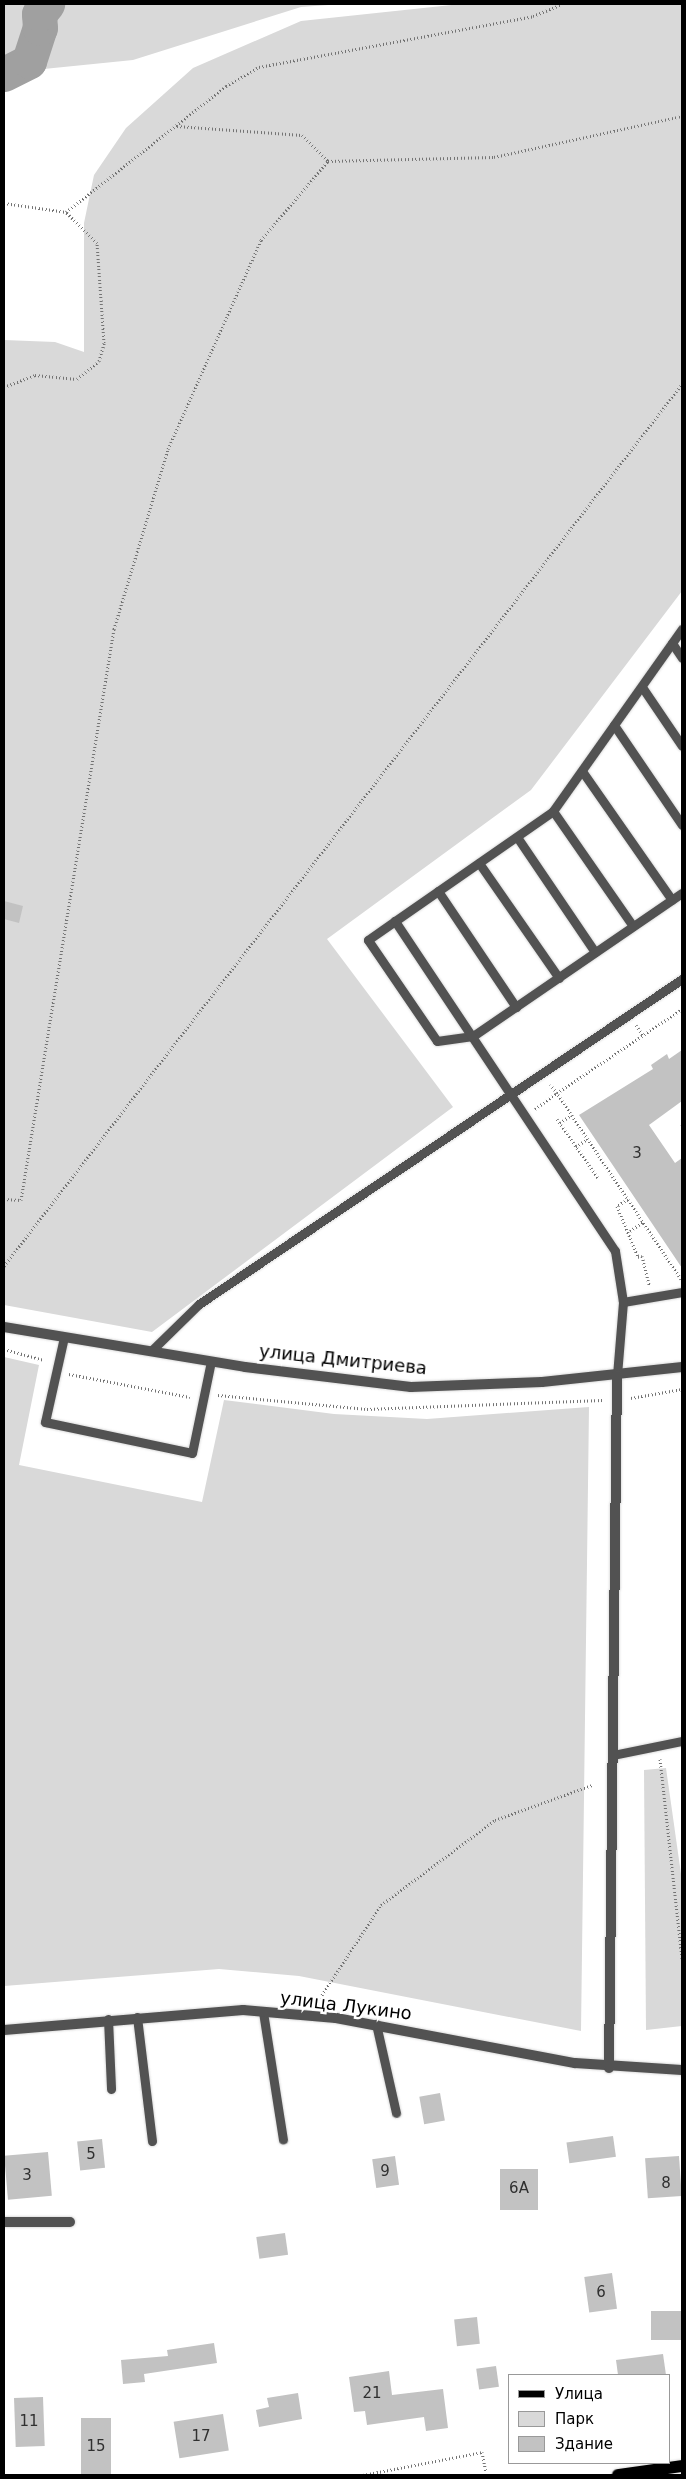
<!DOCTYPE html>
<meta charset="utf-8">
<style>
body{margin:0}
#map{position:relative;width:686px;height:2479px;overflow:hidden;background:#fff;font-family:"DejaVu Sans",sans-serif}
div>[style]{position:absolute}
.green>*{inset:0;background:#d9d9d9}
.river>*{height:35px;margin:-17.5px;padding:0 17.5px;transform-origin:17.5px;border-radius:17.5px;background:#a0a0a0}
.building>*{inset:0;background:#c2c2c2;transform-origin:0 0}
.path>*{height:3px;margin-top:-1.5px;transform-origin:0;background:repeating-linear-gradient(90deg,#747474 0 1px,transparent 0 3.5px)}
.roads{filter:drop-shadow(0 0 1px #dbdbdb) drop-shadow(0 0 1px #dbdbdb)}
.lane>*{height:9px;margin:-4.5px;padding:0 4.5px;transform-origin:4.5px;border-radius:4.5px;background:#525252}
.street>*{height:10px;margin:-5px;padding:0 5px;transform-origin:5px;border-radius:5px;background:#525252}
.primary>*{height:12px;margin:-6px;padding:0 6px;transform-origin:6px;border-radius:6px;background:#000}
span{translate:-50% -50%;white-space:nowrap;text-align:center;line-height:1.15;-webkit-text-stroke:5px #fff;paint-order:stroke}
.number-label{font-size:15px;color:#303030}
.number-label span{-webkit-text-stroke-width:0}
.street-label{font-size:18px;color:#000}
.frame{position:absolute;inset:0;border:5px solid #000;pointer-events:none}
.legend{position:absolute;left:508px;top:2374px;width:162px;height:90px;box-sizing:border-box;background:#fff;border:1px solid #999;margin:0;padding:6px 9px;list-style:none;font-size:15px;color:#000}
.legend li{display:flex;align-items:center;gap:10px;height:25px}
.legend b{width:25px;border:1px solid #999}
</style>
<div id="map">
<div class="green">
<i style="clip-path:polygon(4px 4px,342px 4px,301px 7px,133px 60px,4px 73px)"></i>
<i style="clip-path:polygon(461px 4px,682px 4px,682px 591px,531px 790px,327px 939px,453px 1107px,152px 1332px,4px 1305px,4px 340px,55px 342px,84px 352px,84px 223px,94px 175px,126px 128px,193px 68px,301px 21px)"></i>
<i style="clip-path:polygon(4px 1357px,39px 1365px,19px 1465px,202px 1502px,224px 1400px,334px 1414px,427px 1419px,589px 1407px,581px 2031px,299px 1976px,219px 1969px,4px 1986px)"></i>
<i style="clip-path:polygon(666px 1768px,682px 1881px,682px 2026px,646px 2030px,644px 1770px)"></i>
</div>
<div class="river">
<i style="left:4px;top:74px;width:28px;rotate:-27deg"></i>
<i style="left:29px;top:61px;width:35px;rotate:-72deg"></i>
<i style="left:40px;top:28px;width:14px;rotate:-94deg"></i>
<i style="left:39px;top:14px;width:13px;rotate:-51deg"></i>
</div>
<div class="building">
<i style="clip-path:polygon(4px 901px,23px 906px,19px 923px,4px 919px)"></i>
<i style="clip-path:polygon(682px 1050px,682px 1101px,649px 1125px,675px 1163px,682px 1158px,682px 1268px,579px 1115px,653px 1069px,651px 1065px,667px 1054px,669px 1059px)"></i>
<i style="left:440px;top:2093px;width:28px;height:21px;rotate:80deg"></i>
<i style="left:613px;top:2136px;width:21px;height:47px;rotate:82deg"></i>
<i style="left:102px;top:2139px;width:29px;height:25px;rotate:84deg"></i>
<i style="left:48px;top:2152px;width:44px;height:44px;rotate:85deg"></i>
<i style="left:395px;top:2156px;width:29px;height:23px;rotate:82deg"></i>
<i style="left:679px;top:2156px;width:40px;height:34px;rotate:86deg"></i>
<i style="left:500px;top:2169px;width:38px;height:41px"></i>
<i style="left:285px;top:2233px;width:22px;height:29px;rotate:82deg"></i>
<i style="left:612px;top:2273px;width:36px;height:28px;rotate:82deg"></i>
<i style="left:682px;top:2311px;width:29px;height:31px;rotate:90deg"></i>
<i style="left:477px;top:2317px;width:27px;height:23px;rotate:84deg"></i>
<i style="clip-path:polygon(214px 2343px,217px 2363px,144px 2374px,145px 2382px,123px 2384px,121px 2360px,168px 2356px,167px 2350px)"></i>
<i style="clip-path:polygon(663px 2354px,666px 2375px,618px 2375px,616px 2360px)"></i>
<i style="left:496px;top:2366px;width:21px;height:20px;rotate:82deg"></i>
<i style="clip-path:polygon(389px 2371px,392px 2395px,443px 2389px,448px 2428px,426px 2431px,424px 2417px,367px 2425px,365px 2411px,354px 2412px,349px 2377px)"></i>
<i style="clip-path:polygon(298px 2393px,302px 2419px,259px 2427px,256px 2410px,269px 2407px,267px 2398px)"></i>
<i style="left:43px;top:2397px;width:49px;height:29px;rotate:88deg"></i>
<i style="left:223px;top:2414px;width:37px;height:50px;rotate:81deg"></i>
<i style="left:81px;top:2418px;width:30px;height:57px"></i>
</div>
<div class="path">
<i style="left:177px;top:126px;width:125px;rotate:4.1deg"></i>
<i style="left:302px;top:135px;width:37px;rotate:45deg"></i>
<i style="left:4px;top:203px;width:63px;rotate:8.3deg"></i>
<i style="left:4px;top:387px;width:33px;rotate:-21deg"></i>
<i style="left:35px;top:375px;width:42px;rotate:5.4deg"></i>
<i style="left:77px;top:379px;width:28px;rotate:-39deg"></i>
<i style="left:99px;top:361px;width:19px;rotate:-74deg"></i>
<i style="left:104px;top:343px;width:100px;rotate:-94deg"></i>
<i style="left:97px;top:243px;width:44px;rotate:-135deg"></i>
<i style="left:66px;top:212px;width:204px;rotate:-38.2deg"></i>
<i style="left:226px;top:86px;width:38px;rotate:-30deg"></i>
<i style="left:259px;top:67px;width:279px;rotate:-10.5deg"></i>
<i style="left:533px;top:16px;width:31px;rotate:-22deg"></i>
<i style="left:636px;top:1025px;width:12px;rotate:55deg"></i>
<i style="left:535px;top:1109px;width:27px;rotate:-36deg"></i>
<i style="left:557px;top:1093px;width:11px;rotate:-128deg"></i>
<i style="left:557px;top:1119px;width:72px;rotate:55.2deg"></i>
<i style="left:560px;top:1123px;width:14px;rotate:-36deg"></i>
<i style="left:682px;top:1125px;width:3px;rotate:90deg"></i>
<i style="left:576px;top:1147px;width:14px;rotate:-36deg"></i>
<i style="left:4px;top:1199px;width:17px;rotate:3deg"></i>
<i style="left:21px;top:1200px;width:579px;rotate:-80.75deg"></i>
<i style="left:114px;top:629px;width:188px;rotate:-73.3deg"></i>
<i style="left:168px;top:449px;width:229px;rotate:-66deg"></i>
<i style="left:261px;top:240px;width:104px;rotate:-49.7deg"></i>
<i style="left:328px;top:161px;width:166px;rotate:-1.4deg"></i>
<i style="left:494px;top:157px;width:192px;rotate:-12.3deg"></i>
<i style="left:628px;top:1199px;width:13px;rotate:148deg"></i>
<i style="left:617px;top:1206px;width:55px;rotate:67.6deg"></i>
<i style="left:638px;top:1257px;width:4px;rotate:-14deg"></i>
<i style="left:642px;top:1256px;width:30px;rotate:76deg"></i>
<i style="left:630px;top:1231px;width:16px;rotate:-35deg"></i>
<i style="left:4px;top:1266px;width:1112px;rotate:-52.45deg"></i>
<i style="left:681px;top:1279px;width:224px;rotate:-123.7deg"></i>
<i style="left:557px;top:1093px;width:151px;rotate:-33.9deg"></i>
<i style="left:4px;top:1349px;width:41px;rotate:15.4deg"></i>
<i style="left:69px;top:1374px;width:123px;rotate:10.8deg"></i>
<i style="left:218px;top:1395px;width:150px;rotate:5.4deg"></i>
<i style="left:367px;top:1409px;width:236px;rotate:-2.2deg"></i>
<i style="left:631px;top:1398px;width:52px;rotate:-10deg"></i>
<i style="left:660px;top:1759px;width:201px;rotate:83.7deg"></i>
<i style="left:320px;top:1998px;width:111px;rotate:-56.7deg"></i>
<i style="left:381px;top:1905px;width:142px;rotate:-36.7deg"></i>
<i style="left:495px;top:1820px;width:103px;rotate:-19.8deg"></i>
<i style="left:363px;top:2475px;width:121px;rotate:-10.9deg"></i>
<i style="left:482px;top:2452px;width:20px;rotate:79deg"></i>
</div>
<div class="roads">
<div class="lane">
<i style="left:672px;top:643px;width:18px;rotate:56deg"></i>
<i style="left:642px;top:687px;width:71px;rotate:55.9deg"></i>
<i style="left:614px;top:725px;width:121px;rotate:55.8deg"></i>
<i style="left:582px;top:771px;width:157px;rotate:55.1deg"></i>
<i style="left:553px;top:811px;width:140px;rotate:55.2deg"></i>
<i style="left:517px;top:837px;width:139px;rotate:55.9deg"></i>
<i style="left:479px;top:863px;width:140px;rotate:55.2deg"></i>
<i style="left:438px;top:891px;width:140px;rotate:56.1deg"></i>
<i style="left:395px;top:921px;width:33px;rotate:145deg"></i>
<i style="left:368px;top:940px;width:122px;rotate:55.7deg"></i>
<i style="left:437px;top:1041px;width:36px;rotate:-8deg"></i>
<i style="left:473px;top:1036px;width:253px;rotate:-34.4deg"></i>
<i style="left:623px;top:1302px;width:60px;rotate:-9.6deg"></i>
<i style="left:64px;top:1337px;width:87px;rotate:102.6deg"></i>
<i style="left:45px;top:1422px;width:150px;rotate:11.9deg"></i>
<i style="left:192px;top:1453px;width:94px;rotate:-78.3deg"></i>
<i style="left:151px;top:1351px;width:67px;rotate:-44.4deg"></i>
<i style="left:199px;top:1304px;width:582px;rotate:-33.94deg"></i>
<i style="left:617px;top:1375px;width:73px;rotate:-85.3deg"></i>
<i style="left:623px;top:1302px;width:52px;rotate:-98.9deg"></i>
<i style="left:615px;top:1251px;width:397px;rotate:-123.7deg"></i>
<i style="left:395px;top:921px;width:193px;rotate:-34.8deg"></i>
<i style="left:553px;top:811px;width:223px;rotate:-54.7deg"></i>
<i style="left:613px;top:1755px;width:70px;rotate:-11.5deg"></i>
<i style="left:263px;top:2012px;width:129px;rotate:81.1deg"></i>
<i style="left:137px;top:2017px;width:125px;rotate:83.1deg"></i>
<i style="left:108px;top:2019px;width:70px;rotate:87.5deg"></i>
<i style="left:376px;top:2024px;width:91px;rotate:77.3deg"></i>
</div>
<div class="street">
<i style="left:4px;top:1327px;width:244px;rotate:9.4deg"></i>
<i style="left:245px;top:1367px;width:167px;rotate:6.9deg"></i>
<i style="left:411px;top:1387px;width:131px;rotate:-2.2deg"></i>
<i style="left:542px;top:1382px;width:141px;rotate:-6.1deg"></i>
<i style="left:4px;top:2030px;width:240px;rotate:-4.8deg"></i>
<i style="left:243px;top:2010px;width:93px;rotate:4.9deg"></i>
<i style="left:336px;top:2018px;width:243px;rotate:10.7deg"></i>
<i style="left:575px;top:2063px;width:107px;rotate:3.7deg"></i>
<i style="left:609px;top:2068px;width:693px;rotate:-89.34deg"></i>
<i style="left:4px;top:2222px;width:66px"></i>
</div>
<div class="primary">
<i style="left:618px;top:2475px;width:65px;rotate:-8deg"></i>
</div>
</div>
<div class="number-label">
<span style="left:637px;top:1154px">3</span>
<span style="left:91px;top:2155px">5</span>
<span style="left:385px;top:2172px">9</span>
<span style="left:27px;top:2176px">3</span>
<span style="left:666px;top:2184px">8</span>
<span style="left:519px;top:2189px">6А</span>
<span style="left:601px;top:2293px">6</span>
<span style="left:372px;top:2394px">21</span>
<span style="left:29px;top:2422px">11</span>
<span style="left:201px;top:2437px">17</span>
<span style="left:96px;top:2447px">15</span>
</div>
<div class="street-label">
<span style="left:343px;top:1360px;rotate:6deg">улица Дмитриева</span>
<span style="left:346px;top:2006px;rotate:7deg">улица Лукино</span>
</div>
<div class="frame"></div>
<ul class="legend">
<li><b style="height:6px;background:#000"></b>Улица</li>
<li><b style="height:14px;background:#d9d9d9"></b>Парк</li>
<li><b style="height:14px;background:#c2c2c2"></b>Здание</li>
</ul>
</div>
